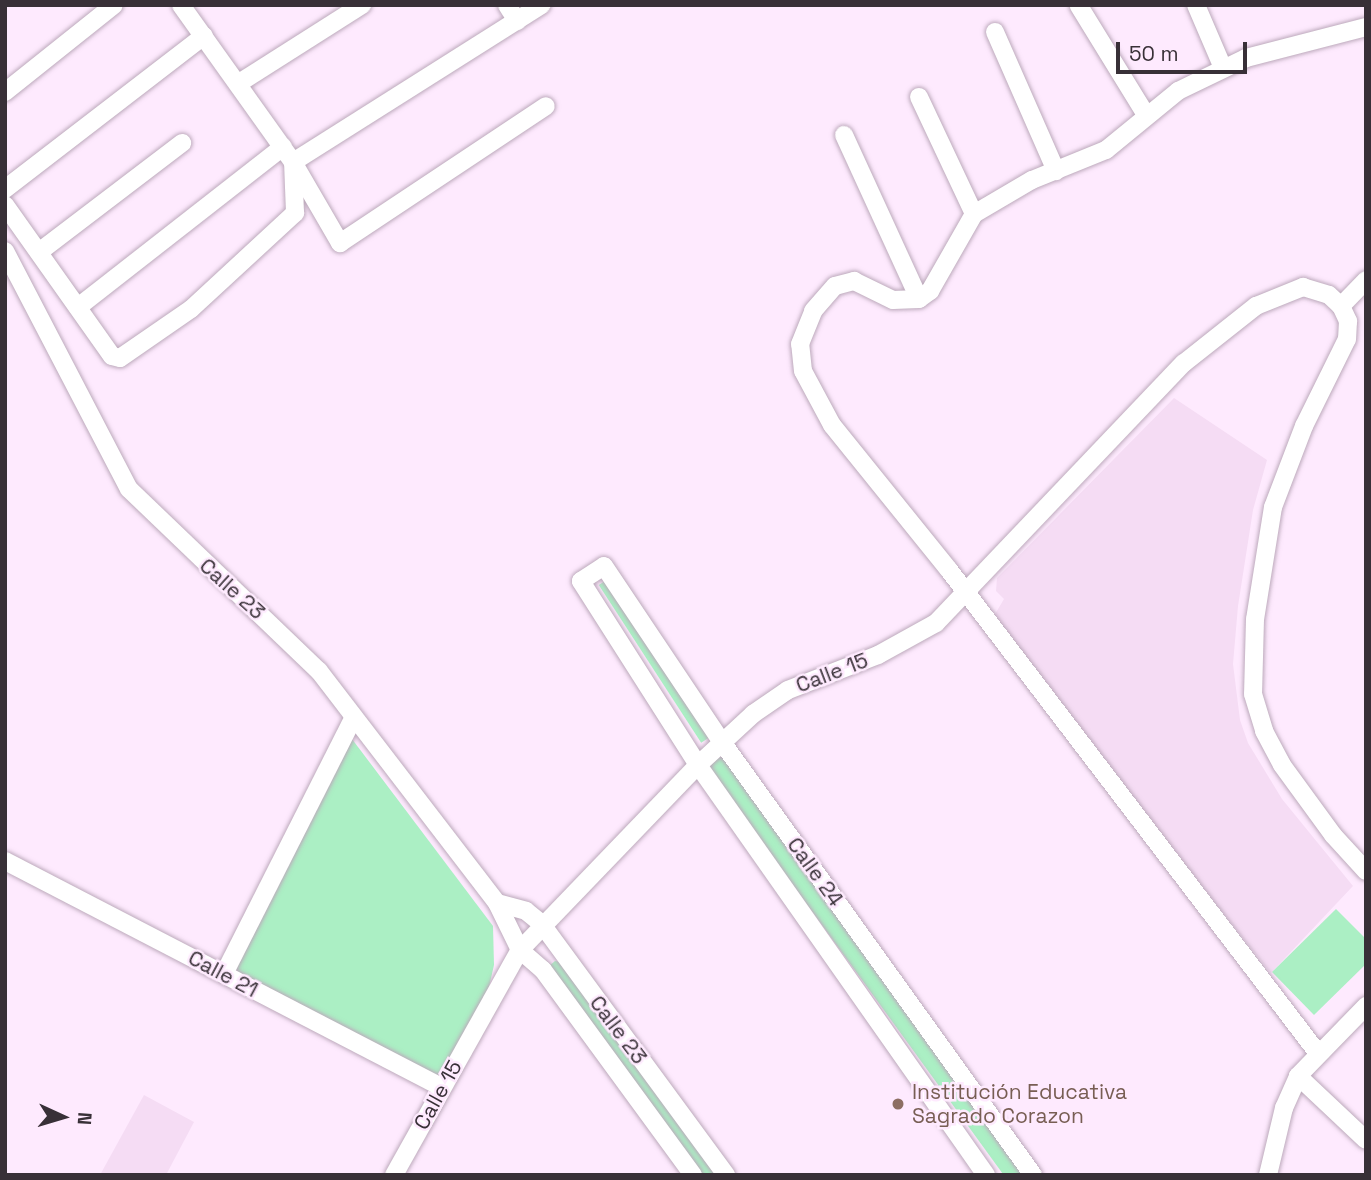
<!DOCTYPE html>
<meta charset="utf-8">
<style>
body{margin:0}
#map{position:relative;width:1371px;height:1180px;overflow:hidden;background:#feeafe;font-family:"Space Grotesk",sans-serif}
div>[style]{position:absolute}
.built>*{inset:0;background:#f5dcf4}
.green>*{inset:0;background:#abefc4;transform-origin:0 0}
.roads{filter:drop-shadow(0 0 2px #bca9bb) drop-shadow(0 0 2px #bca9bb)}
.minor>*{height:18px;margin:-9px;padding:0 9px;transform-origin:9px;border-radius:9px;background:#fff}
.dots>*{width:19px;height:19px;translate:-50% -50%;box-sizing:border-box;border:4px solid #feeafe;border-radius:50%}
span{translate:-50% -50%;white-space:nowrap;text-align:center;line-height:1.15;-webkit-text-stroke:5px #feeafe;paint-order:stroke}
.street-label{font-size:21px;color:#383037}
.education-label{font-size:21px;color:#785e54}
.left{translate:0 -50%;text-align:left}
.frame{position:absolute;inset:0;border:7px solid #383037;pointer-events:none}
.north{position:absolute;left:28px;top:1082px;width:70px;height:70px;-webkit-text-stroke:5px #feeafe;paint-order:stroke;rotate:94deg;font-size:19px;font-weight:700;line-height:28px;text-align:center;color:#383037}
.north::after{content:'';display:block;margin:auto;width:24px;height:32px;background:#383037;clip-path:polygon(50% 0,100% 100%,50% 72%,0 100%)}
.scale{position:absolute;left:1116px;top:42px;width:131px;height:32px;box-sizing:border-box;border:4px solid #383037;border-top:0;padding-left:9px;font-size:21px;line-height:24px;white-space:nowrap;color:#383037;-webkit-text-stroke:5px #feeafe;paint-order:stroke}
</style>
<div id="map">
<div class="built">
<i style="clip-path:polygon(1174px 398px,1267px 460px,1253px 510px,1238px 606px,1233px 664px,1240px 720px,1248px 743px,1282px 799px,1353px 886px,1271px 973px,991px 621px,1004px 599px,996px 591px,997px 578px)"></i>
<i style="clip-path:polygon(144px 1095px,194px 1122px,166px 1175px,100px 1175px)"></i>
</div>
<div class="green">
<i style="left:608px;top:579px;width:188px;height:11px;rotate:57deg"></i>
<i style="clip-path:polygon(352px 739px,493px 926px,494px 965px,489px 987px,440px 1077px,232px 972px)"></i>
<i style="left:722px;top:755px;width:519px;height:19px;rotate:54deg"></i>
<i style="clip-path:polygon(1336px 909px,1366px 939px,1366px 964px,1314px 1015px,1272px 972px)"></i>
<i style="clip-path:polygon(555px 961px,561px 962px,719px 1175px,699px 1175px,549px 966px)"></i>
</div>
<div class="roads">
<div class="minor">
<i style="left:181px;top:5px;width:193px;rotate:54.5deg"></i>
<i style="left:293px;top:162px;width:94px;rotate:59.9deg"></i>
<i style="left:340px;top:243px;width:247px;rotate:-33.6deg"></i>
<i style="left:507px;top:5px;width:19px;rotate:58deg"></i>
<i style="left:1196px;top:5px;width:69px;rotate:66.8deg"></i>
<i style="left:1079px;top:6px;width:128px;rotate:58.4deg"></i>
<i style="left:995px;top:32px;width:152px;rotate:66.3deg"></i>
<i style="left:239px;top:83px;width:146px;rotate:-32.4deg"></i>
<i style="left:5px;top:92px;width:139px;rotate:-38.6deg"></i>
<i style="left:919px;top:97px;width:129px;rotate:64.8deg"></i>
<i style="left:844px;top:135px;width:180px;rotate:65.4deg"></i>
<i style="left:5px;top:189px;width:251px;rotate:-37.6deg"></i>
<i style="left:5px;top:205px;width:185px;rotate:54.7deg"></i>
<i style="left:112px;top:356px;width:8px;rotate:14deg"></i>
<i style="left:120px;top:358px;width:86px;rotate:-34.6deg"></i>
<i style="left:191px;top:309px;width:142px;rotate:-42.7deg"></i>
<i style="left:295px;top:213px;width:51px;rotate:-92.2deg"></i>
<i style="left:293px;top:162px;width:294px;rotate:-32.3deg"></i>
<i style="left:5px;top:251px;width:268px;rotate:62.5deg"></i>
<i style="left:129px;top:489px;width:263px;rotate:43.8deg"></i>
<i style="left:319px;top:671px;width:292px;rotate:52.5deg"></i>
<i style="left:497px;top:903px;width:52px;rotate:63.9deg"></i>
<i style="left:520px;top:950px;width:30px;rotate:41deg"></i>
<i style="left:543px;top:970px;width:254px;rotate:53.8deg"></i>
<i style="left:39px;top:252px;width:180px;rotate:-37.3deg"></i>
<i style="left:1341px;top:306px;width:36px;rotate:-46deg"></i>
<i style="left:78px;top:307px;width:260px;rotate:-38deg"></i>
<i style="left:5px;top:861px;width:491px;rotate:27.4deg"></i>
<i style="left:497px;top:903px;width:30px;rotate:15deg"></i>
<i style="left:526px;top:911px;width:19px;rotate:39deg"></i>
<i style="left:541px;top:923px;width:313px;rotate:53.7deg"></i>
<i style="left:224px;top:974px;width:286px;rotate:-63.2deg"></i>
<i style="left:1317px;top:1052px;width:606px;rotate:-127.36deg"></i>
<i style="left:949px;top:570px;width:186px;rotate:-128.9deg"></i>
<i style="left:832px;top:425px;width:61px;rotate:-118.2deg"></i>
<i style="left:803px;top:371px;width:27px;rotate:-96deg"></i>
<i style="left:800px;top:344px;width:35px;rotate:-68deg"></i>
<i style="left:813px;top:311px;width:33px;rotate:-49deg"></i>
<i style="left:835px;top:286px;width:20px;rotate:-15deg"></i>
<i style="left:854px;top:281px;width:43px;rotate:26deg"></i>
<i style="left:893px;top:300px;width:26px;rotate:-2deg"></i>
<i style="left:919px;top:299px;width:14px;rotate:-36deg"></i>
<i style="left:930px;top:291px;width:89px;rotate:-60.3deg"></i>
<i style="left:974px;top:214px;width:67px;rotate:-30.4deg"></i>
<i style="left:1032px;top:180px;width:80px;rotate:-22.1deg"></i>
<i style="left:1106px;top:150px;width:93px;rotate:-39.3deg"></i>
<i style="left:1178px;top:91px;width:76px;rotate:-25.9deg"></i>
<i style="left:1246px;top:58px;width:124px;rotate:-14.5deg"></i>
<i style="left:1298px;top:1076px;width:93px;rotate:43.3deg"></i>
<i style="left:394px;top:1175px;width:258px;rotate:-60.8deg"></i>
<i style="left:520px;top:950px;width:257px;rotate:-46.1deg"></i>
<i style="left:698px;top:765px;width:75px;rotate:-42.8deg"></i>
<i style="left:753px;top:714px;width:42px;rotate:-34.4deg"></i>
<i style="left:788px;top:690px;width:97px;rotate:-21.3deg"></i>
<i style="left:878px;top:655px;width:66px;rotate:-28.9deg"></i>
<i style="left:936px;top:623px;width:359px;rotate:-46.4deg"></i>
<i style="left:1184px;top:363px;width:92px;rotate:-38.4deg"></i>
<i style="left:1256px;top:306px;width:51px;rotate:-22deg"></i>
<i style="left:1303px;top:287px;width:27px;rotate:17deg"></i>
<i style="left:1329px;top:295px;width:16px;rotate:43deg"></i>
<i style="left:1341px;top:306px;width:17px;rotate:65deg"></i>
<i style="left:1348px;top:321px;width:18px;rotate:93deg"></i>
<i style="left:1347px;top:339px;width:97px;rotate:116.3deg"></i>
<i style="left:1304px;top:426px;width:87px;rotate:110.9deg"></i>
<i style="left:1273px;top:507px;width:113px;rotate:99.1deg"></i>
<i style="left:1255px;top:619px;width:75px;rotate:91.5deg"></i>
<i style="left:1253px;top:694px;width:39px;rotate:73deg"></i>
<i style="left:1264px;top:731px;width:38px;rotate:62deg"></i>
<i style="left:1282px;top:765px;width:87px;rotate:53.9deg"></i>
<i style="left:1333px;top:835px;width:49px;rotate:47.5deg"></i>
<i style="left:986px;top:1175px;width:501px;rotate:-125.09deg"></i>
<i style="left:698px;top:765px;width:218px;rotate:-122.5deg"></i>
<i style="left:581px;top:581px;width:27px;rotate:-33deg"></i>
<i style="left:604px;top:566px;width:212px;rotate:56.2deg"></i>
<i style="left:722px;top:742px;width:533px;rotate:54.31deg"></i>
<i style="left:1268px;top:1175px;width:69px;rotate:-76.6deg"></i>
<i style="left:1284px;top:1108px;width:35px;rotate:-66deg"></i>
<i style="left:1298px;top:1076px;width:98px;rotate:-45.8deg"></i>
</div>
</div>
<div class="dots">
<i style="left:898px;top:1104px;background:#8d6e63"></i>
</div>
<div class="street-label">
<span style="left:232px;top:589px;rotate:42deg">Calle 23</span>
<span style="left:832px;top:673px;rotate:-21deg">Calle 15</span>
<span style="left:815px;top:872px;rotate:54deg">Calle 24</span>
<span style="left:223px;top:974px;rotate:28deg">Calle 21</span>
<span style="left:618px;top:1030px;rotate:53deg">Calle 23</span>
<span style="left:438px;top:1095px;rotate:-61deg">Calle 15</span>
</div>
<div class="education-label">
<span class="left" style="left:912px;top:1104px">Institución Educativa<br>Sagrado Corazon</span>
</div>
<div class="frame"></div>
<div class="north">N</div>
<div class="scale">50 m</div>
</div>
